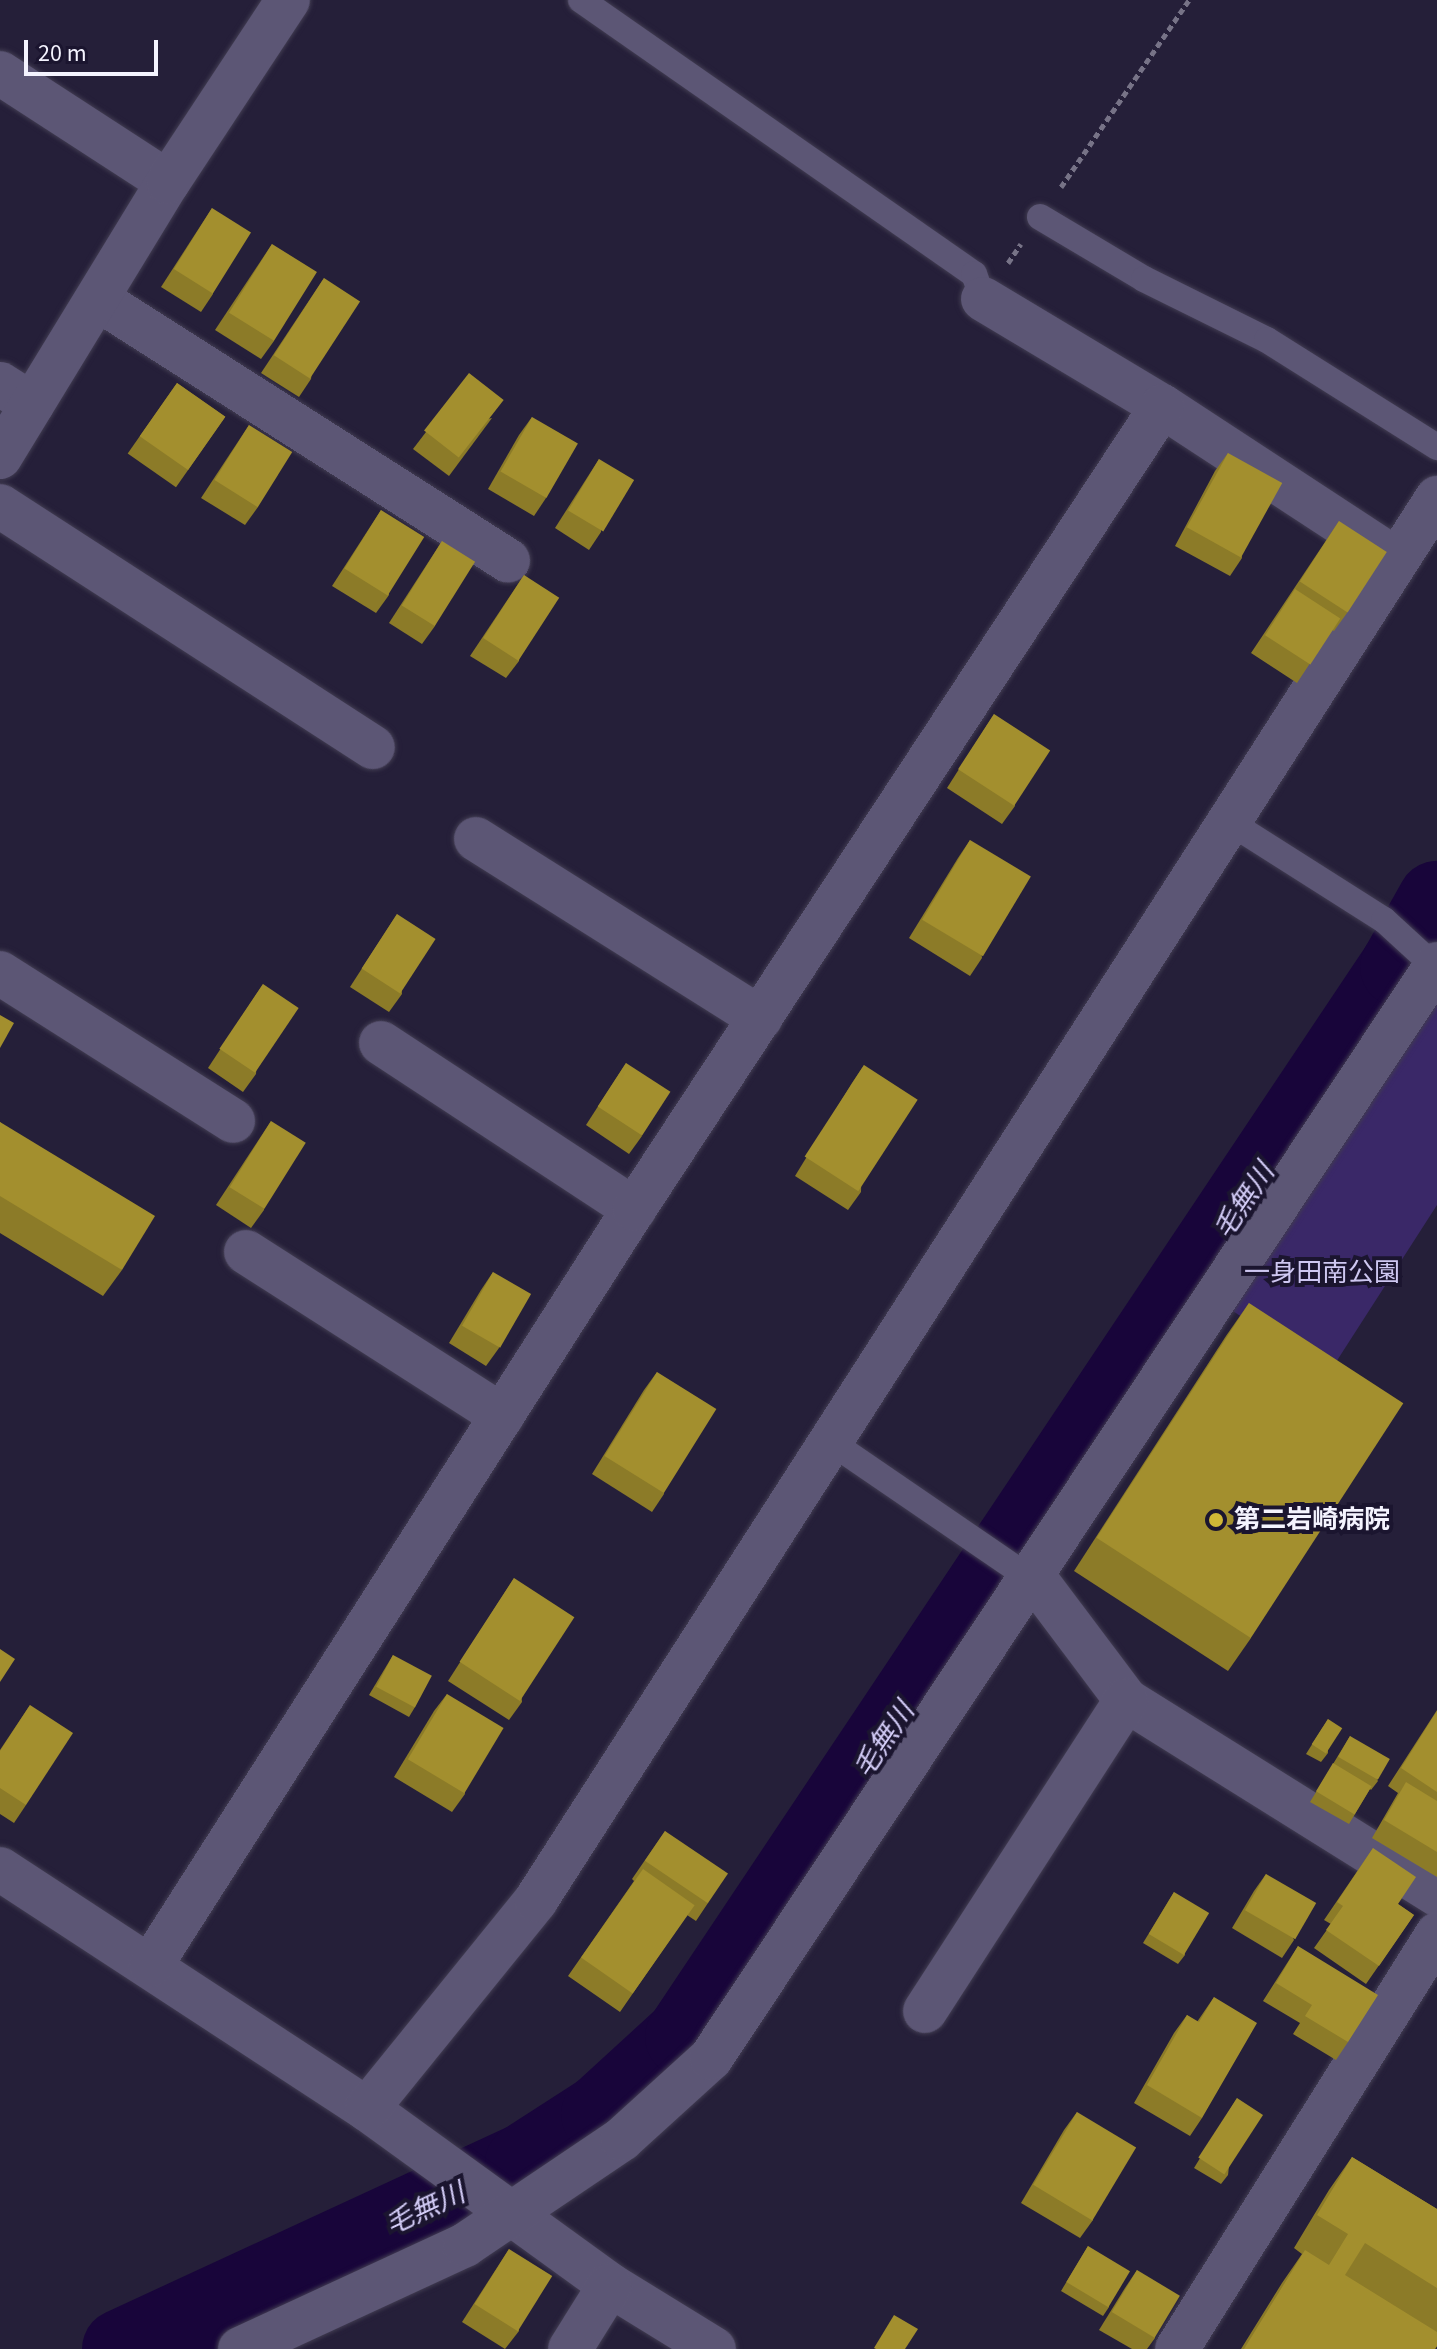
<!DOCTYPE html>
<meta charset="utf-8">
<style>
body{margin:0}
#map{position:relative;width:1437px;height:2349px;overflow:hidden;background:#251f39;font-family:"Source Sans 3","Noto Sans JP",sans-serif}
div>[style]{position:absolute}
.green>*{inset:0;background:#3a2868}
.river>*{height:80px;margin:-40px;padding:0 40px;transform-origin:40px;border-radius:40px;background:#18053a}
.path>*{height:5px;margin-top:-2.5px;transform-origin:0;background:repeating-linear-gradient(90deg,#777387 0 6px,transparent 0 10px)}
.roads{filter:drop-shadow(0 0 2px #413c51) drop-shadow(0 0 2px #413c51)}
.service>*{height:26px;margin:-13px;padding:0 13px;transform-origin:13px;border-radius:13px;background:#5c5675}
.minor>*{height:44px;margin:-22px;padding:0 22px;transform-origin:22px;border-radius:22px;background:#5c5675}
.wall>*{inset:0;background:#8c7b28;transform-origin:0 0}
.building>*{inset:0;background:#a38f2e;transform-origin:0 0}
.dots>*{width:22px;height:22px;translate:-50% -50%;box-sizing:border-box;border:4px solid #1b152f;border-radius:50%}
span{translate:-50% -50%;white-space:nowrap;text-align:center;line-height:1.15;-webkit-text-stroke:8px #1b152f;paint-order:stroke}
.park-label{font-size:26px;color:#cec7f1}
.poi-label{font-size:26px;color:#f4f3fe;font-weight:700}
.left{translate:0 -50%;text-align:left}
.water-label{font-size:28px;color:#d3ccf7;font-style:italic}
.scale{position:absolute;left:24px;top:40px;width:134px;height:36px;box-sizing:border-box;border:4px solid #f4f3fe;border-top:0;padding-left:10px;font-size:24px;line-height:28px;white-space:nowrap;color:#f4f3fe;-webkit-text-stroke:6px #1b152f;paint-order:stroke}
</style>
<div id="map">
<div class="green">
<i style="clip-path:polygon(1437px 993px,1437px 1205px,1329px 1373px,1228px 1308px)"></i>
</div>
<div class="river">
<i style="left:122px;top:2349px;width:444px;rotate:-24.8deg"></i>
<i style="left:525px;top:2163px;width:90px;rotate:-32.8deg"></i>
<i style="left:601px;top:2114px;width:114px;rotate:-42.5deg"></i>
<i style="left:685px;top:2037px;width:1287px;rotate:-56.25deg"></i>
<i style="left:1400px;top:967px;width:76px;rotate:-60.7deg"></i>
</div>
<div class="path">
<i style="left:1061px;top:187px;width:227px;rotate:-55.6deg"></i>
<i style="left:1008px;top:263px;width:23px;rotate:-56deg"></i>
</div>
<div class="roads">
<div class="service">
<i style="left:581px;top:0;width:479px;rotate:34.9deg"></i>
<i style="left:974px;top:274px;width:27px;rotate:70deg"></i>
<i style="left:1040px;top:217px;width:121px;rotate:30.8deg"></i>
<i style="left:1144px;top:279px;width:137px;rotate:26.4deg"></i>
<i style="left:1267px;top:340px;width:201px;rotate:32.2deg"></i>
<i style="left:1231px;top:823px;width:181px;rotate:32.4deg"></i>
<i style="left:1384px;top:920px;width:64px;rotate:42.5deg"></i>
<i style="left:831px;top:1442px;width:235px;rotate:34.4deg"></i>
</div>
<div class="minor">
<i style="left:0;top:73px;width:200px;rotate:33deg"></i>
<i style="left:983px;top:299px;width:209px;rotate:30.9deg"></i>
<i style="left:1162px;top:406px;width:270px;rotate:33.2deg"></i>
<i style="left:99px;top:300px;width:485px;rotate:32.5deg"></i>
<i style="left:0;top:384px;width:38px;rotate:32deg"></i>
<i style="left:0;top:457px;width:322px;rotate:-58.6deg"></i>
<i style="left:168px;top:182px;width:218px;rotate:-56.6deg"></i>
<i style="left:0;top:506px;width:444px;rotate:32.9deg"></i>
<i style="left:476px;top:839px;width:336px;rotate:32.2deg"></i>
<i style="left:0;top:973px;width:276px;rotate:32.4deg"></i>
<i style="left:381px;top:1043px;width:303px;rotate:33.3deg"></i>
<i style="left:246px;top:1252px;width:304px;rotate:32.6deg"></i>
<i style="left:1033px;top:1576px;width:155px;rotate:53.1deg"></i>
<i style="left:1126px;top:1700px;width:367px;rotate:32deg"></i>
<i style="left:0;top:1869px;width:439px;rotate:33.2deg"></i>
<i style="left:367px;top:2109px;width:300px;rotate:35.9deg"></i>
<i style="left:610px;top:2285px;width:122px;rotate:31.6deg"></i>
<i style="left:151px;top:1965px;width:897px;rotate:-57.43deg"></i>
<i style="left:634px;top:1209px;width:961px;rotate:-56.67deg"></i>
<i style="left:925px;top:2011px;width:370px;rotate:-57.1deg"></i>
<i style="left:367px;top:2109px;width:269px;rotate:-51deg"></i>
<i style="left:536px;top:1900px;width:1667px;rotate:-57.27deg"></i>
<i style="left:240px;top:2349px;width:248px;rotate:-24.8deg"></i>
<i style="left:465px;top:2245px;width:189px;rotate:-34deg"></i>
<i style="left:622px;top:2139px;width:120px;rotate:-42.3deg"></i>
<i style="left:711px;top:2058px;width:1313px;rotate:-56.43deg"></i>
<i style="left:570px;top:2349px;width:75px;rotate:-58deg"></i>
<i style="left:1177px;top:2349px;width:490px;rotate:-57.9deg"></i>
</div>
</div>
<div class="wall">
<i style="clip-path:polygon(212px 208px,213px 294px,201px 312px,161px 287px)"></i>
<i style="clip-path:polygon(272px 244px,274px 341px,261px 359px,215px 330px)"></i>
<i style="clip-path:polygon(324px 278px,311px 379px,299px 397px,261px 373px)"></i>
<i style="left:177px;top:383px;width:59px;height:86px;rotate:35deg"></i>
<i style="clip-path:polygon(532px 417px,546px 498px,534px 516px,488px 489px,519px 435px)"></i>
<i style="clip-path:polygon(492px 418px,449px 476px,413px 449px,426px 432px)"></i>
<i style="clip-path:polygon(249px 425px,258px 507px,245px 525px,201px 498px)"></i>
<i style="clip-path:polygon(1228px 453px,1242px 558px,1230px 576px,1175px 546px,1215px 471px)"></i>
<i style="clip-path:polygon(599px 459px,601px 532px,589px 550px,555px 528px)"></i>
<i style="clip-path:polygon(381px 510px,389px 595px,376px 613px,332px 586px)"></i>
<i style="clip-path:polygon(1339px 521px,1347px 613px,1334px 631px,1332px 630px,1297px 683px,1251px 653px)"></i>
<i style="clip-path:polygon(442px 541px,435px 626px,422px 644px,389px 623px)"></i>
<i style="clip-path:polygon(524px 575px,519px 661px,506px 678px,470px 656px)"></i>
<i style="clip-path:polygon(994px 714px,1015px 806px,1002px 824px,947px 788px)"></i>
<i style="clip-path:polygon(970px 840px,982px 958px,970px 976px,909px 938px,958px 858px)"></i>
<i style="clip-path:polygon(397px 914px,402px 994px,389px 1012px,350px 987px)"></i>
<i style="clip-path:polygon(263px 984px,256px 1074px,243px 1092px,208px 1068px)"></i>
<i style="clip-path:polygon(626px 1063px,642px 1136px,629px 1154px,586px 1125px)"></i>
<i style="clip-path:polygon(864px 1065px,861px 1192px,848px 1210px,795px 1176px,852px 1083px)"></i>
<i style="clip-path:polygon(271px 1121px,264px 1210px,251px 1228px,216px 1205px)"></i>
<i style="clip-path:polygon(0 1122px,122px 1270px,103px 1296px,0 1233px)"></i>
<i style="clip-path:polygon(493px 1272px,499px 1348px,486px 1366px,449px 1343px,481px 1290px)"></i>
<i style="clip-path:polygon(1249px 1303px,1251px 1638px,1228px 1671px,1074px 1571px,1226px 1336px)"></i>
<i style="clip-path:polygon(657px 1372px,664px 1494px,652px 1512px,592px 1474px,644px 1390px)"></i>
<i style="clip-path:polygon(514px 1578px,522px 1702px,509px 1720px,448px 1681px)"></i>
<i style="clip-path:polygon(393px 1655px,415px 1707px,409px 1717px,369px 1695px)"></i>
<i style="clip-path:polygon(447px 1694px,465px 1794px,452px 1812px,394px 1777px,434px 1711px)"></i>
<i style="clip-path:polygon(30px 1705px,26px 1805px,14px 1823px,0 1814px,0 1750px)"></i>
<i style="clip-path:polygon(1437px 1710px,1437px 1877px,1372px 1838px,1398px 1793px,1388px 1786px)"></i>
<i style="clip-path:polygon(1328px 1719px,1328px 1753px,1321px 1762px,1306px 1754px)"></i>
<i style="clip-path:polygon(1350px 1736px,1378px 1781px,1371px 1790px,1370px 1789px,1349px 1824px,1310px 1802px)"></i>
<i style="clip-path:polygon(665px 1831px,708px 1903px,696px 1921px,687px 1915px,620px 2012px,568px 1976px,634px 1881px,632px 1879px)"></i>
<i style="clip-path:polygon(1373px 1848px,1398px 1904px,1414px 1915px,1366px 1984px,1314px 1948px,1331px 1924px,1324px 1920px)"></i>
<i style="clip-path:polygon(1266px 1874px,1294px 1940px,1282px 1958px,1232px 1928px,1254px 1891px)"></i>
<i style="clip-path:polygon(1174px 1892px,1185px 1955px,1178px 1964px,1143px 1943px)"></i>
<i style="clip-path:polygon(1298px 1946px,1348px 2042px,1336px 2060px,1293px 2034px,1300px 2023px,1263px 2001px)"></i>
<i style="clip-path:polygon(1214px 1997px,1202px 2118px,1190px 2136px,1134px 2103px,1174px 2033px,1187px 2015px,1197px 2022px)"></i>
<i style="clip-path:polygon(1237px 2098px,1228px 2175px,1221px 2184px,1194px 2168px)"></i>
<i style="clip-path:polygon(1077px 2112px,1093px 2220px,1080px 2238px,1021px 2203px,1064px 2130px)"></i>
<i style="clip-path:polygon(1352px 2157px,1437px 2209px,1437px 2346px,1435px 2349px,1241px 2349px,1282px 2283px,1302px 2254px,1294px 2248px,1329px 2190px)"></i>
<i style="clip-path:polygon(1088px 2246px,1109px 2307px,1103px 2316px,1061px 2291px)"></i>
<i style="clip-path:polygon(509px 2249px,519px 2331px,505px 2349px,462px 2322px)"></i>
<i style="clip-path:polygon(1137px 2270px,1155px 2338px,1147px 2349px,1132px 2349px,1099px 2330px,1125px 2288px)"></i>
</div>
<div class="building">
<i style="left:212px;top:208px;width:46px;height:72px;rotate:32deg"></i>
<i style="left:272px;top:244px;width:53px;height:81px;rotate:32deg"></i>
<i style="left:324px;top:278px;width:43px;height:92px;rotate:33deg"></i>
<i style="left:469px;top:373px;width:44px;height:73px;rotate:38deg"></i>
<i style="left:177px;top:383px;width:59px;height:65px;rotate:35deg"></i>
<i style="left:532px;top:417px;width:53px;height:63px;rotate:30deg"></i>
<i style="left:249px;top:425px;width:51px;height:65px;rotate:32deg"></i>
<i style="left:1228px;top:453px;width:62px;height:85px;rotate:29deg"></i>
<i style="left:599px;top:459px;width:41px;height:60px;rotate:31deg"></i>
<i style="left:381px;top:510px;width:51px;height:69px;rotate:32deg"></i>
<i style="left:1339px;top:521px;width:57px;height:72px;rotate:33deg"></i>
<i style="left:442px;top:541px;width:39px;height:76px;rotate:32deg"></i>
<i style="left:524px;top:575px;width:42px;height:75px;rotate:33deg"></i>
<i style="left:1295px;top:589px;width:54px;height:55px;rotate:33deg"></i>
<i style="left:994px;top:714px;width:67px;height:66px;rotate:33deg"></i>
<i style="left:970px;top:840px;width:71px;height:93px;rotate:31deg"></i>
<i style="left:397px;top:914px;width:46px;height:65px;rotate:33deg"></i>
<i style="left:263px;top:984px;width:43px;height:78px;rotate:34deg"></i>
<i style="clip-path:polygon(0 1015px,14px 1023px,0 1048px)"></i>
<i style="left:626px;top:1063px;width:53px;height:52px;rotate:33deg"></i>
<i style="left:864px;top:1065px;width:64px;height:109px;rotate:33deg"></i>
<i style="left:271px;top:1121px;width:41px;height:78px;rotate:32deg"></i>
<i style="clip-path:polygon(0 1122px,155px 1216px,122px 1270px,0 1196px)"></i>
<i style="left:493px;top:1272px;width:44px;height:62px;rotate:30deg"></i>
<i style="left:1249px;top:1303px;width:184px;height:280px;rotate:33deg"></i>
<i style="left:657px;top:1372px;width:70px;height:99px;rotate:32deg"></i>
<i style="left:514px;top:1578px;width:72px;height:100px;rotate:33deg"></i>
<i style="clip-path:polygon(0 1649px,15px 1659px,0 1682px)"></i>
<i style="left:393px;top:1655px;width:44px;height:36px;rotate:28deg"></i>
<i style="left:447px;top:1694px;width:66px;height:76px;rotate:31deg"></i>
<i style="clip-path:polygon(30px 1705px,73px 1733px,26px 1805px,0 1788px,0 1751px)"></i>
<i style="clip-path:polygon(1437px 1711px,1437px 1792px,1401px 1768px)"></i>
<i style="left:1328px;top:1719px;width:17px;height:30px;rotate:33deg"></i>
<i style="left:1350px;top:1736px;width:46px;height:24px;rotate:30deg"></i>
<i style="left:1333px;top:1763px;width:45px;height:33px;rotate:31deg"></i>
<i style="clip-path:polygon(1406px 1782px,1437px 1801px,1437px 1852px,1384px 1820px)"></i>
<i style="left:665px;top:1831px;width:76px;height:36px;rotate:34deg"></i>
<i style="clip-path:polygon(1373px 1848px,1416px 1877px,1398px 1904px,1414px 1915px,1379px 1966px,1326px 1930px,1343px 1906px,1337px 1902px)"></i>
<i style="left:643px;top:1869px;width:63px;height:108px;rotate:35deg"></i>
<i style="left:1266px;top:1874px;width:58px;height:42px;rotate:30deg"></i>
<i style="left:1174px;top:1892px;width:41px;height:49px;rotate:31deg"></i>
<i style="clip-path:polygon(1298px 1946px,1378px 1995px,1348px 2042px,1305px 2016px,1312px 2005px,1276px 1983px)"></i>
<i style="clip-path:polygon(1214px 1997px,1257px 2023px,1202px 2118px,1147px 2085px,1187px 2015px,1199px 2022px)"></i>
<i style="left:1237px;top:2098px;width:31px;height:71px;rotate:33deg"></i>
<i style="left:1077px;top:2112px;width:69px;height:85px;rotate:31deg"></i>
<i style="clip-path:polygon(1352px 2157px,1437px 2209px,1437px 2288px,1365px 2243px,1345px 2275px,1437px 2332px,1437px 2346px,1435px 2349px,1244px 2349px,1305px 2250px,1329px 2265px,1348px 2234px,1317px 2215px)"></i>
<i style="left:1088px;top:2246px;width:49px;height:42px;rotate:31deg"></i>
<i style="left:509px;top:2249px;width:51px;height:65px;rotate:32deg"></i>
<i style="left:1137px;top:2270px;width:50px;height:49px;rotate:31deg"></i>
<i style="clip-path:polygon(894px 2315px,918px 2329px,905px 2349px,876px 2349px,874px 2348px)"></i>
</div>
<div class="dots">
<i style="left:1216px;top:1520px;background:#d0b736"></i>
</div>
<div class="park-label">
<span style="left:1322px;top:1273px">一身田南公園</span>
</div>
<div class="poi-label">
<span class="left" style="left:1234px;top:1520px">第二岩崎病院</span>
</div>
<div class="water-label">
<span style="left:1244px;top:1201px;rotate:-56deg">毛無川</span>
<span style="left:884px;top:1740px;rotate:-56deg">毛無川</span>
<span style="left:425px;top:2209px;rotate:-25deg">毛無川</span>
</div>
<div class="scale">20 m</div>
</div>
